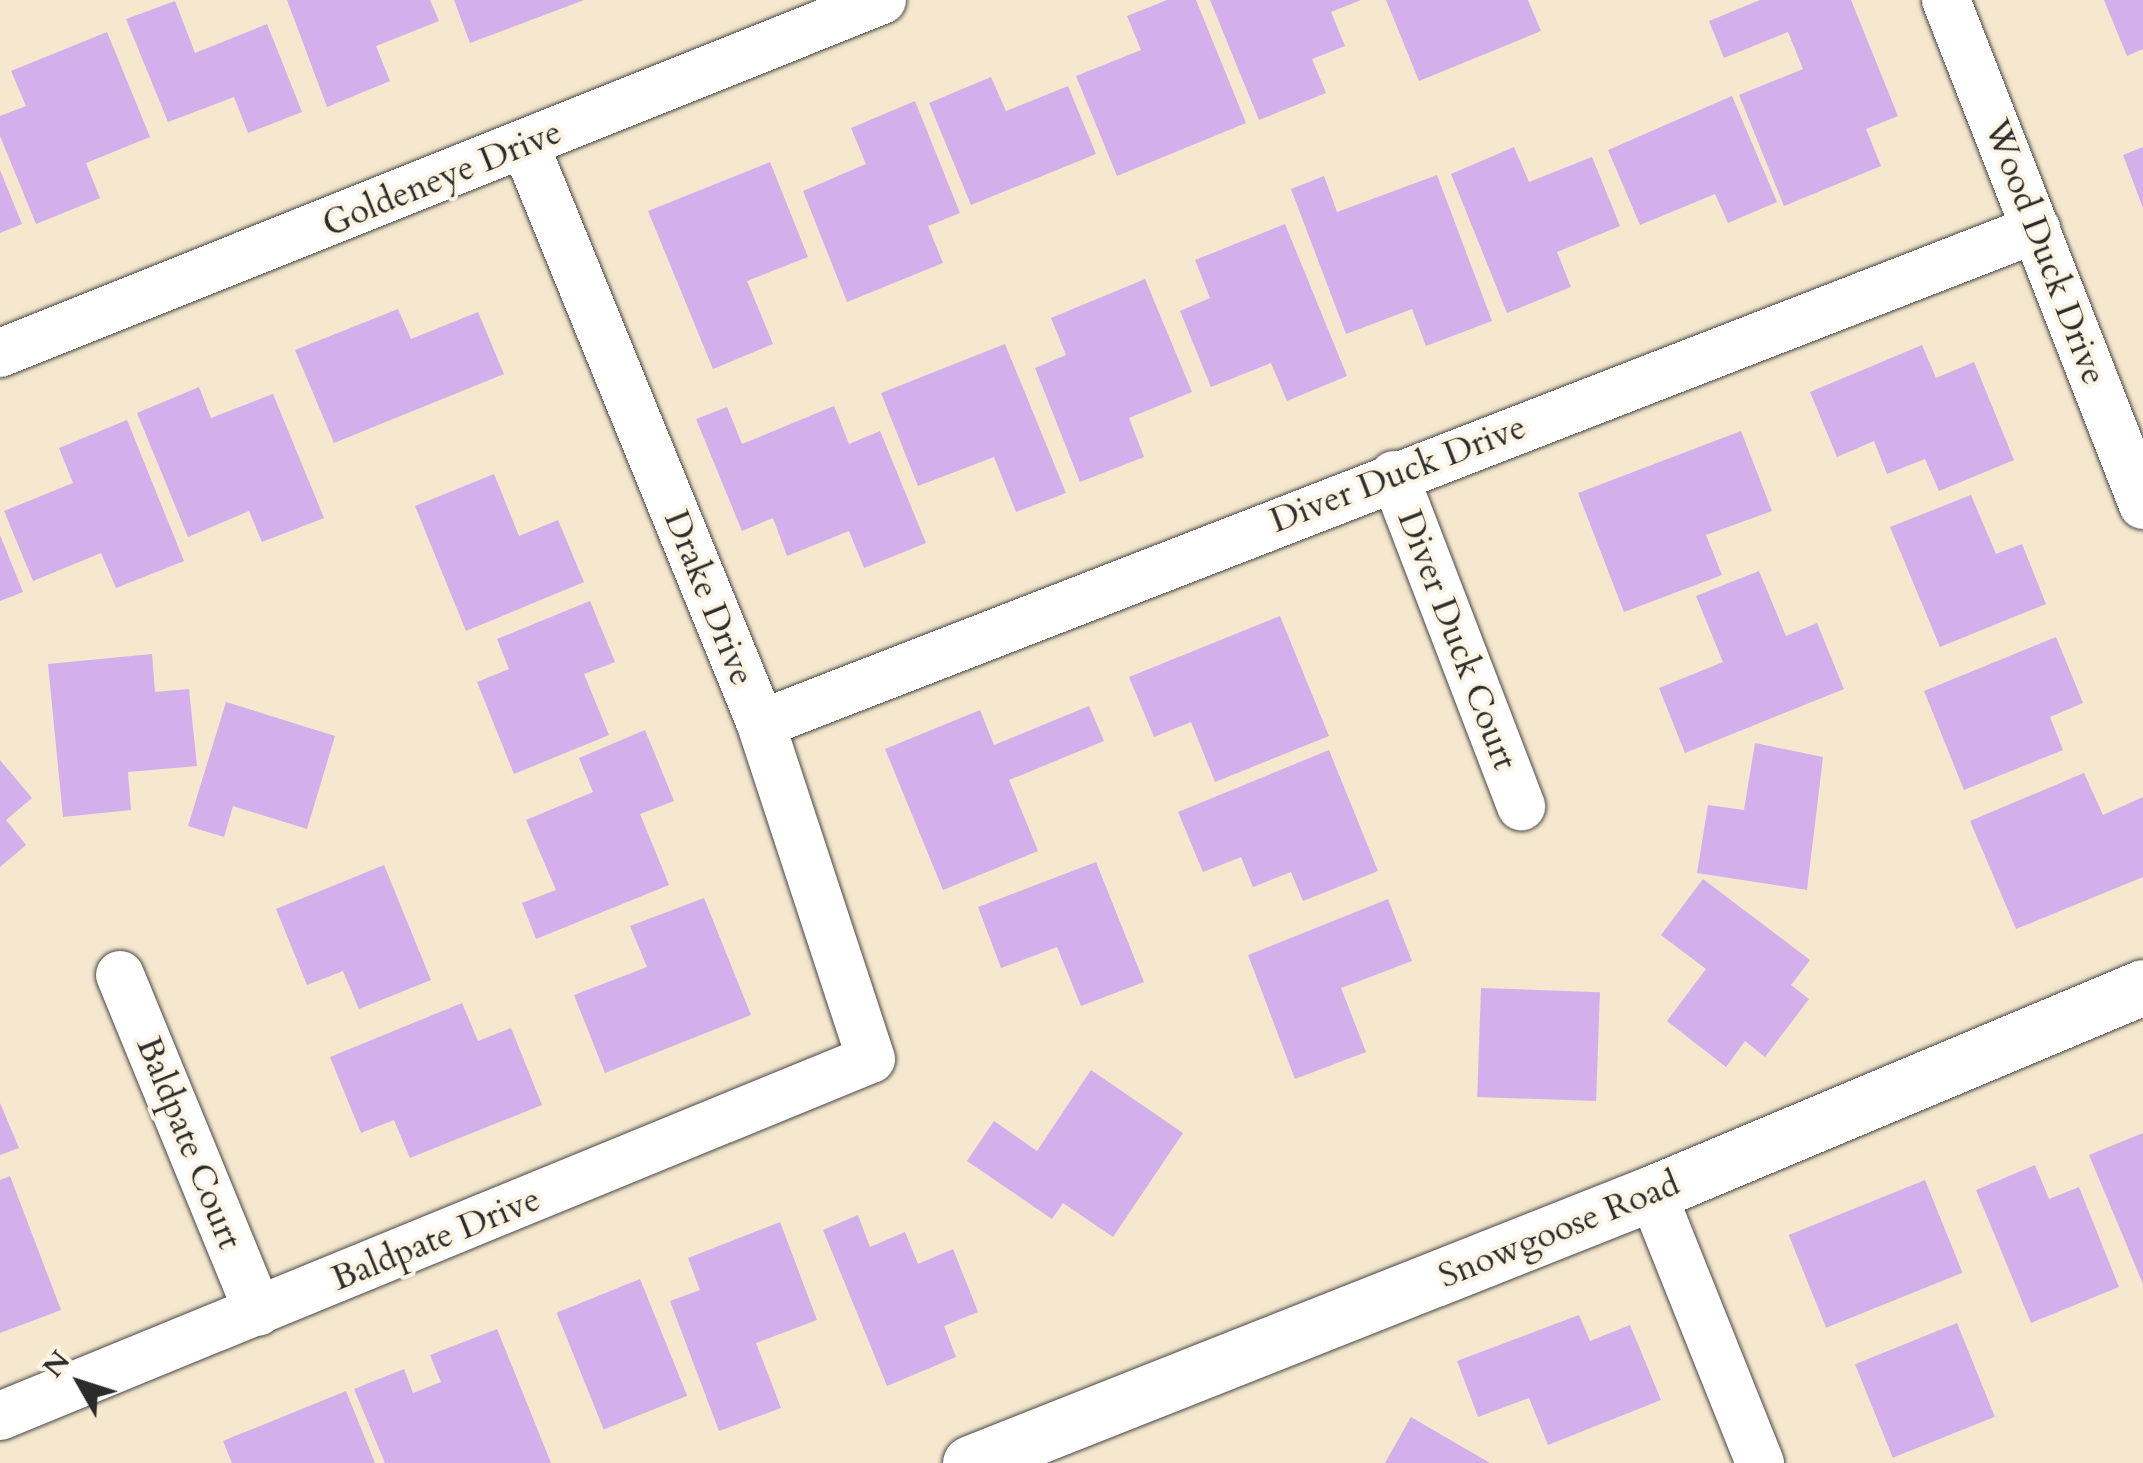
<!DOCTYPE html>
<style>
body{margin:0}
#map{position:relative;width:2143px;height:1463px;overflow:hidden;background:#f5e8cf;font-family:Cardo,serif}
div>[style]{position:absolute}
.building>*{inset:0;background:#d3afeb;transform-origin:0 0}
.roads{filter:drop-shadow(0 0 2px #494744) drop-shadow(0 0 2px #494744)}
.street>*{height:48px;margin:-24px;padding:0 24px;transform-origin:24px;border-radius:24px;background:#fff}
.secondary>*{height:55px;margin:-27.5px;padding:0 27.5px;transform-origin:27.5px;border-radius:27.5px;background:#fff}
span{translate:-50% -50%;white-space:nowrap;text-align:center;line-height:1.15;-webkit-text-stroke:8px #fcf5e5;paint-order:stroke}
.street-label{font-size:35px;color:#2b2b2b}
.north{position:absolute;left:30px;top:1333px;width:100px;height:100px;-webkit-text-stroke:8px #fcf5e5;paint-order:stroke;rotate:309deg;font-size:28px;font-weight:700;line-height:40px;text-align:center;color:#2b2b2b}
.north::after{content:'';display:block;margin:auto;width:35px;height:45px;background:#2b2b2b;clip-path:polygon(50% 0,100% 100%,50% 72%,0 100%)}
</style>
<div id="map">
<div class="building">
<i style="clip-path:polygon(287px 0,430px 0,439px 21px,376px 46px,390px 81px,327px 107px)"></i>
<i style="clip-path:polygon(454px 0,584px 0,470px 43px)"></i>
<i style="clip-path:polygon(1167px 0,1196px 0,1246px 123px,1117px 176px,1076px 76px,1141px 50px,1127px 16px)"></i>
<i style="clip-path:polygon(1210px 0,1361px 0,1331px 12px,1345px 46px,1312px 59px,1326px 93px,1259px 120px)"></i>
<i style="clip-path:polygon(1386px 0,1528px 0,1541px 31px,1419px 81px)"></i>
<i style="clip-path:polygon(1760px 0,1851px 0,1898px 116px,1866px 129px,1881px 166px,1784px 206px,1739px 95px,1803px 69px,1788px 32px,1724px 58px,1709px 21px)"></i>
<i style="clip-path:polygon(2104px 0,2143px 0,2143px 49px,2127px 56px)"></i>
<i style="clip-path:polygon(175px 1px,195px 53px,267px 24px,302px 112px,248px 133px,234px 97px,168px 122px,126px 19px)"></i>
<i style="clip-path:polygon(107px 32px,150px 137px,86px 163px,100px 198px,36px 224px,0 136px,0 116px,26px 106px,11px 71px)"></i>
<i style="clip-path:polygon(991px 77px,1006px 111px,1068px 86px,1096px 154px,971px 205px,929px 103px)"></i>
<i style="clip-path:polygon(1732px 96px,1777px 202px,1728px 223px,1715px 194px,1640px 225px,1608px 150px)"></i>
<i style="clip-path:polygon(915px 101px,960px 213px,928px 226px,943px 263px,847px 302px,803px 191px,866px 164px,851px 128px)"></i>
<i style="clip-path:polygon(1514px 147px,1529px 182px,1592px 157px,1620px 226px,1557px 252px,1571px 287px,1507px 313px,1451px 174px)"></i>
<i style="clip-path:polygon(2143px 147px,2143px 208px,2123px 155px)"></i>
<i style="clip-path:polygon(770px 162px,808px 257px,747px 281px,773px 344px,713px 369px,648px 211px)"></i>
<i style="clip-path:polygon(0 170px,22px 224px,0 233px)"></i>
<i style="clip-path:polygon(1437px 175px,1492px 321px,1426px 346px,1412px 309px,1346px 334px,1291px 189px,1324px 176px,1337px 212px)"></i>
<i style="clip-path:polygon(1285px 224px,1347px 376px,1287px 401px,1271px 363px,1211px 387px,1180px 311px,1210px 298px,1195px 260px)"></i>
<i style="clip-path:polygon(1145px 279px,1192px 392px,1129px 418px,1144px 457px,1080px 482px,1035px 368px,1066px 355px,1051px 318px)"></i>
<i style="clip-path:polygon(398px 309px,411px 339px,478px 312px,504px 374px,334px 443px,295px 350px)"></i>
<i style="clip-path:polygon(1005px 344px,1066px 493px,1016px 512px,994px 457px,918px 486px,881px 393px)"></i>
<i style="clip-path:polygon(1922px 345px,1936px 378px,1974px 362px,2014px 460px,1939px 491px,1925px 459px,1887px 474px,1874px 441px,1837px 457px,1810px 392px)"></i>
<i style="clip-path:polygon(199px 387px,211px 418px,273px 394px,324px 518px,262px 542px,249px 511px,188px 537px,137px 413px)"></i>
<i style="clip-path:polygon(834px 406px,849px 444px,880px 431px,926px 543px,864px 568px,849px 531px,787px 556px,773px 518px,742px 531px,696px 419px,727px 407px,742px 444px)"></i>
<i style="clip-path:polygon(127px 420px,184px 561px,116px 588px,101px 553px,33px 581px,4px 511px,73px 483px,59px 448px)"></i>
<i style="clip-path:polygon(1741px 431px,1772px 511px,1706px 535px,1722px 575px,1624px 612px,1578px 493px)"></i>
<i style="clip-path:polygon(494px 474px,519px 536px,558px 520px,584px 582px,466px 631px,415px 506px)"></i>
<i style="clip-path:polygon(1971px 495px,1996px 554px,2022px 544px,2046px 604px,1940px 647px,1890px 527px)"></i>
<i style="clip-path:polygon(0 535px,23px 592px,0 601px)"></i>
<i style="clip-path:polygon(1759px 571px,1786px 636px,1817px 623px,1844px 689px,1685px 753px,1659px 688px,1723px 662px,1696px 596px)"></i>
<i style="clip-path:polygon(590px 601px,615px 662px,584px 674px,609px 735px,514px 774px,477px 682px,509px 669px,497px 639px)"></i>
<i style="clip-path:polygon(1280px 616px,1329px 736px,1215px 782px,1191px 722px,1154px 737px,1129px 677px)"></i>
<i style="clip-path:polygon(2056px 637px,2083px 703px,2050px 717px,2063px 750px,1964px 790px,1924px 691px)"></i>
<i style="clip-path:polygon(152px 654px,155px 692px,189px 689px,197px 766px,128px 772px,131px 810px,63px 817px,48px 664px)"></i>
<i style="clip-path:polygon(226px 702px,335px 736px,307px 829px,233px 806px,224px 837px,188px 826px)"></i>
<i style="clip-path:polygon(1089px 706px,1104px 741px,1009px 780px,1038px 851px,943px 890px,885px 749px,980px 710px,994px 745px)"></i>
<i style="clip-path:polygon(645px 730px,674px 801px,640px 814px,669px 885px,536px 939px,522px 903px,556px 890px,526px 820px,593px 792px,579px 758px)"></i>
<i style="clip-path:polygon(1755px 743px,1823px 757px,1807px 890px,1697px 873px,1708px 805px,1744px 810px)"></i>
<i style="clip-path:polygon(1329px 750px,1378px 871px,1303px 901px,1291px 872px,1253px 887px,1241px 857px,1203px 872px,1178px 812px)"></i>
<i style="clip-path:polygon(0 760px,32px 798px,6px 820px,26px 845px,0 867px)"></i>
<i style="clip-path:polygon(2084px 773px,2103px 815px,2143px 797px,2143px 877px,2016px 929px,1970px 821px)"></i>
<i style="clip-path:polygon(1096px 862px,1144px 982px,1081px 1006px,1057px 947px,1001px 968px,978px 907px)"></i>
<i style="clip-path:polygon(384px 865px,431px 980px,359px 1009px,343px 971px,307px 985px,276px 909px)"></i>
<i style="clip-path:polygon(1703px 879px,1810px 960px,1791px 985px,1809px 999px,1765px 1057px,1745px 1041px,1726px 1067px,1667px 1021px,1706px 969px,1661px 935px)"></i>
<i style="clip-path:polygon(704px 898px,751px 1015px,605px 1073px,574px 995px,647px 967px,630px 926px)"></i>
<i style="clip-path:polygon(1388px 899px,1412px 961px,1341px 988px,1366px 1052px,1295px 1079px,1248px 955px)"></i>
<i style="left:1481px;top:988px;width:119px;height:109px;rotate:2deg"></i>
<i style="clip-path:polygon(462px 1003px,478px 1041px,511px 1028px,542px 1105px,410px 1158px,394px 1120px,361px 1133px,330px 1057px)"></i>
<i style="clip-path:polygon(1091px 1070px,1183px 1133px,1113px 1237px,1063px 1203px,1052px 1219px,967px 1161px,994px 1121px,1037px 1151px)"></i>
<i style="clip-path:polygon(0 1103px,19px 1148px,0 1155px)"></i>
<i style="clip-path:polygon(2143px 1133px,2143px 1284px,2089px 1155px)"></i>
<i style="clip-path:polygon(2035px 1165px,2049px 1199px,2079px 1187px,2119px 1287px,2031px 1323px,1976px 1190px)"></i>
<i style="clip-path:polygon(10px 1176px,61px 1310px,0 1333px,0 1180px)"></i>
<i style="left:1925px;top:1180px;width:100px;height:147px;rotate:68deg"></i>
<i style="clip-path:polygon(858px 1215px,870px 1247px,905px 1232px,918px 1264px,953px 1249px,978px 1312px,944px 1326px,956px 1357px,887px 1386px,823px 1230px)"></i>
<i style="clip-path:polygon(780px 1222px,817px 1320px,756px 1343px,781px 1408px,719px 1431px,670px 1301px,700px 1290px,688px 1258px)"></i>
<i style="left:640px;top:1279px;width:126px;height:90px;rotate:68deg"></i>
<i style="clip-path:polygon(1579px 1315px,1590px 1341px,1630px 1325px,1661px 1400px,1548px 1445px,1529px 1398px,1478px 1417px,1457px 1361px)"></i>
<i style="left:1957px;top:1323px;width:101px;height:110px;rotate:68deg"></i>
<i style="clip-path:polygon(497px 1329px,551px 1463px,385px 1463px,354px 1389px,404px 1369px,413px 1393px,441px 1382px,430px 1355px)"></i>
<i style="clip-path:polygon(346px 1391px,375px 1463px,232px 1463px,223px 1441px)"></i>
<i style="clip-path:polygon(1411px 1417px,1490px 1463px,1385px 1463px)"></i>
</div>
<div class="roads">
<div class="street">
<i style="left:1946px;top:0;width:542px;rotate:68.69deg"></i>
<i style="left:0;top:353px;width:950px;rotate:-21.81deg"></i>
<i style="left:1394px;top:475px;width:355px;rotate:69deg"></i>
<i style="left:761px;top:724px;width:1368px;rotate:-21.22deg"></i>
<i style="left:120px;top:975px;width:364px;rotate:67.7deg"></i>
<i style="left:1652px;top:1193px;width:291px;rotate:68.2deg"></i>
<i style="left:0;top:1416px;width:941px;rotate:-22.29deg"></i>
<i style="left:871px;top:1059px;width:353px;rotate:-108.2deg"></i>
<i style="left:761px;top:724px;width:625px;rotate:-112.18deg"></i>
</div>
<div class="secondary">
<i style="left:970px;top:1463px;width:734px;rotate:-21.6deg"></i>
<i style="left:1652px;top:1193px;width:532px;rotate:-22.76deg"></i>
</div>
</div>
<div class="street-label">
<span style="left:442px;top:178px;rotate:-22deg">Goldeneye Drive</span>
<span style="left:2045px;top:252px;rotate:69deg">Wood Duck Drive</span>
<span style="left:1398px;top:474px;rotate:-21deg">Diver Duck Drive</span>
<span style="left:709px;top:598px;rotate:68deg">Drake Drive</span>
<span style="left:1457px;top:640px;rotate:69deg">Diver Duck Court</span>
<span style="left:189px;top:1143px;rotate:68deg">Baldpate Court</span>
<span style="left:1559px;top:1230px;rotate:-22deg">Snowgoose Road</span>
<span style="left:436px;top:1239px;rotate:-22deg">Baldpate Drive</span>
</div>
<div class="north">N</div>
</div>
